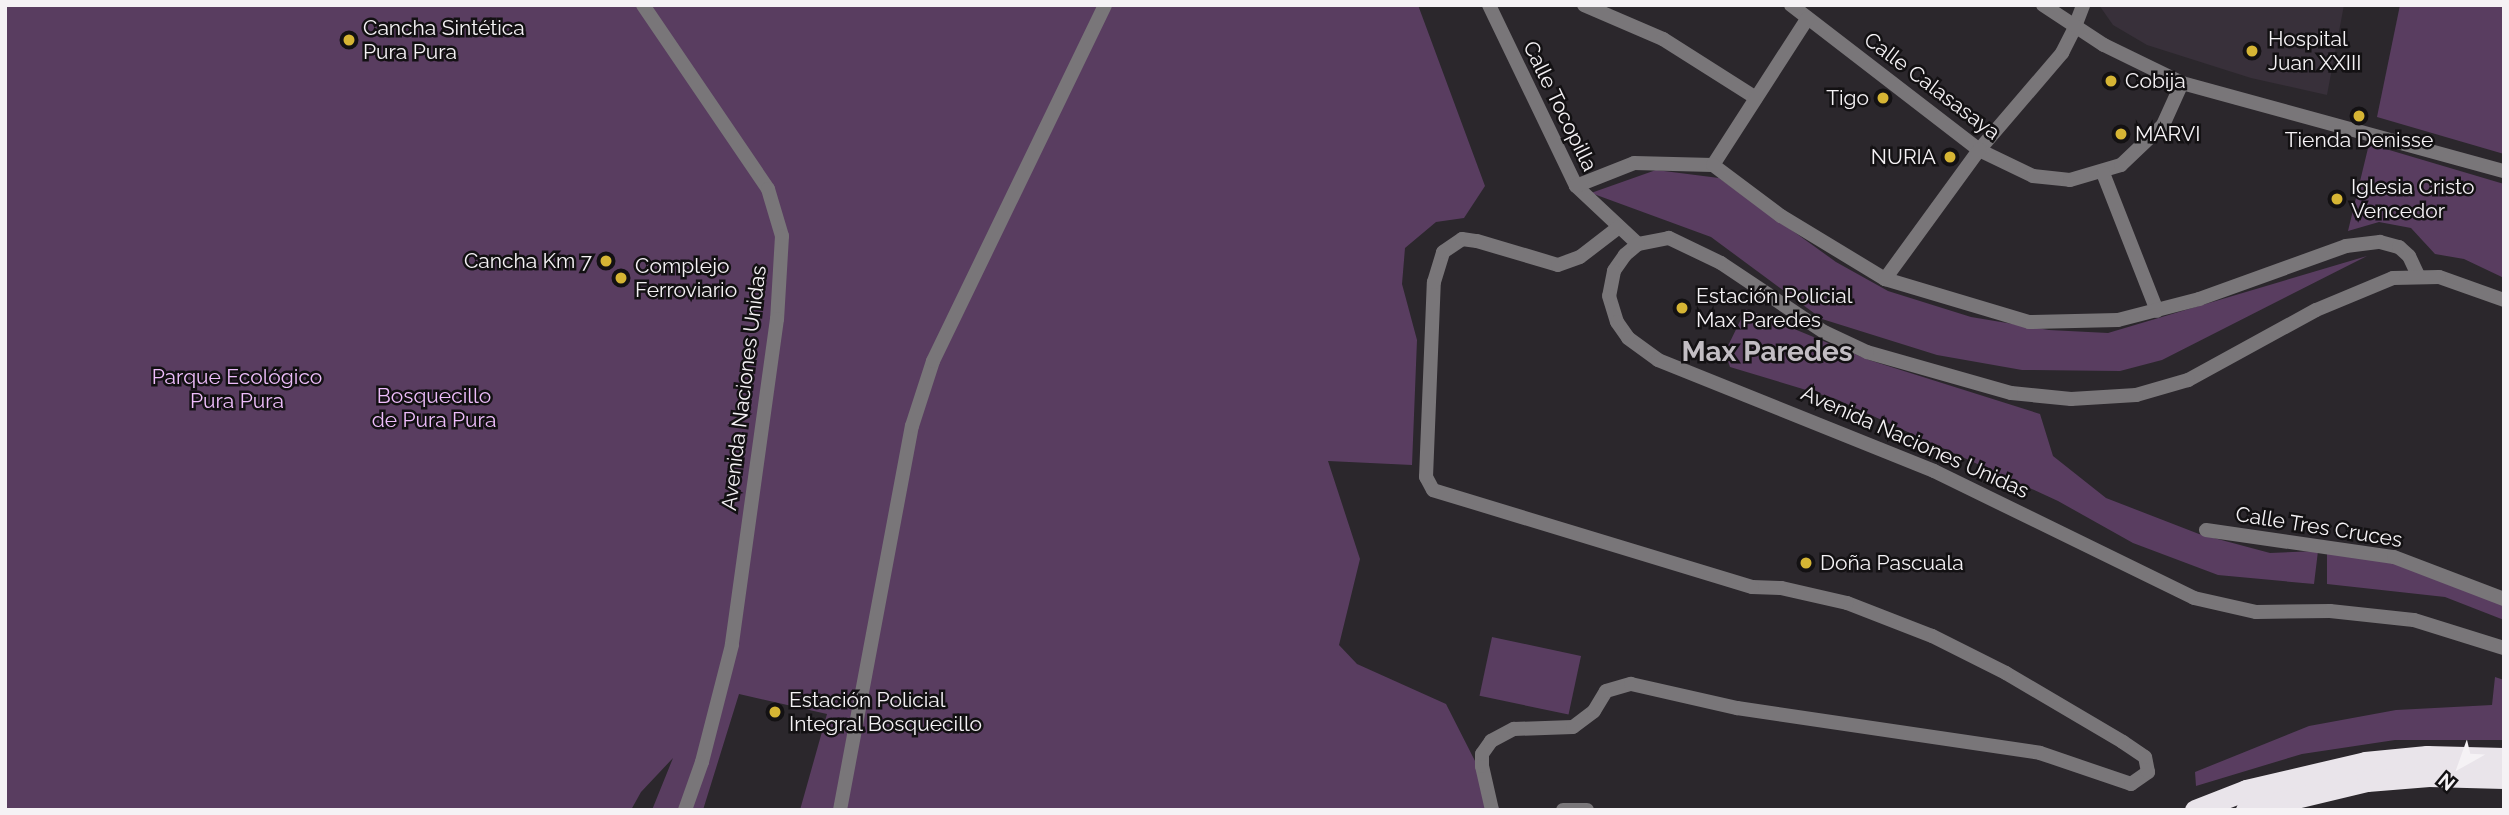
<!DOCTYPE html>
<meta charset="utf-8">
<style>
body{margin:0}
#map{position:relative;width:2509px;height:815px;overflow:hidden;background:#2b272c;font-family:Raleway,sans-serif}
div>[style]{position:absolute}
.built>*{inset:0;background:#38303a}
.green>*{inset:0;background:#593d60;transform-origin:0 0}
.pedestrian>*{height:14px;margin:-7px;padding:0 7px;transform-origin:7px;border-radius:7px;background:#797679}
.minor>*{height:14px;margin:-7px;padding:0 7px;transform-origin:7px;border-radius:7px;background:#797679}
.tertiary>*{height:14px;margin:-7px;padding:0 7px;transform-origin:7px;border-radius:7px;background:#797679}
.motorway>*{height:21px;margin:-10.5px;padding:0 10.5px;transform-origin:10.5px;border-radius:10.5px;background:#e9e4ea}
.dots>*{width:19px;height:19px;translate:-50% -50%;box-sizing:border-box;border:4px solid #131113;border-radius:50%}
span{translate:-50% -50%;white-space:nowrap;text-align:center;line-height:1.15;-webkit-text-stroke:5px #131113;paint-order:stroke}
.poi-label{font-size:21px;color:#f5f2f5}
.left{translate:0 -50%;text-align:left}
.right{translate:-100% -50%;text-align:right}
.street-label{font-size:21px;color:#f5f2f5}
.park-label{font-size:21px;color:#eebdfb}
.district-label{font-size:28px;color:#c2bdc3;font-weight:700}
.frame{position:absolute;inset:0;border:7px solid #f5f2f5;pointer-events:none}
.north{position:absolute;left:2425px;top:731px;width:70px;height:70px;-webkit-text-stroke:5px #131113;paint-order:stroke;rotate:220deg;font-size:19px;font-weight:700;line-height:28px;text-align:center;color:#f5f2f5}
.north::after{content:'';display:block;margin:auto;width:24px;height:32px;background:#f5f2f5;clip-path:polygon(50% 0,100% 100%,50% 72%,0 100%)}
</style>
<div id="map">
<div class="built">
<i style="clip-path:polygon(2099px 5px,2344px 5px,2327px 95px,2251px 78px,2147px 45px,2113px 25px)"></i>
</div>
<div class="green">
<i style="clip-path:polygon(5px 5px,1418px 5px,1485px 186px,1464px 218px,1436px 222px,1405px 248px,1402px 284px,1417px 340px,1412px 465px,1328px 461px,1360px 559px,1339px 645px,1357px 664px,1446px 704px,1500px 810px,800px 810px,827px 714px,739px 694px,703px 810px,652px 810px,673px 758px,641px 792px,631px 810px,5px 810px)"></i>
<i style="clip-path:polygon(2400px 5px,2504px 5px,2504px 154px,2377px 117px)"></i>
<i style="clip-path:polygon(2369px 144px,2504px 184px,2504px 278px,2464px 259px,2435px 254px,2411px 228px,2379px 222px,2348px 231px)"></i>
<i style="clip-path:polygon(1656px 170px,1719px 178px,1836px 262px,1888px 291px,1971px 317px,2049px 330px,2108px 333px,2367px 256px,2162px 360px,2120px 371px,2022px 370px,1937px 355px,1822px 319px,1711px 237px,1591px 193px)"></i>
<i style="clip-path:polygon(1746px 309px,1869px 360px,2040px 414px,2053px 456px,2106px 498px,2199px 534px,2270px 553px,2318px 551px,2314px 584px,2218px 575px,2133px 543px,2058px 501px,1836px 399px,1730px 367px,1725px 352px)"></i>
<i style="clip-path:polygon(2327px 545px,2504px 592px,2504px 620px,2445px 597px,2327px 584px)"></i>
<i style="left:1492px;top:637px;width:91px;height:60px;rotate:12deg"></i>
<i style="clip-path:polygon(2495px 677px,2504px 680px,2504px 740px,2395px 740px,2302px 754px,2196px 786px,2195px 772px,2309px 726px,2396px 710px,2492px 705px)"></i>
</div>
<div class="pedestrian">
<i style="left:1979px;top:150px;width:128px;rotate:-49.4deg"></i>
<i style="left:2062px;top:53px;width:27px;rotate:-63deg"></i>
</div>
<div class="minor">
<i style="left:1489px;top:5px;width:201px;rotate:64.3deg"></i>
<i style="left:1576px;top:186px;width:85px;rotate:43.1deg"></i>
<i style="left:1584px;top:5px;width:86px;rotate:23.3deg"></i>
<i style="left:1663px;top:39px;width:110px;rotate:32.4deg"></i>
<i style="left:1791px;top:5px;width:237px;rotate:37.6deg"></i>
<i style="left:1979px;top:150px;width:60px;rotate:25.7deg"></i>
<i style="left:2033px;top:176px;width:37px;rotate:6deg"></i>
<i style="left:2070px;top:180px;width:53px;rotate:-16.4deg"></i>
<i style="left:2121px;top:165px;width:58px;rotate:-43.6deg"></i>
<i style="left:2163px;top:125px;width:46px;rotate:-65.7deg"></i>
<i style="left:2074px;top:29px;width:26px;rotate:-69deg"></i>
<i style="left:1713px;top:165px;width:174px;rotate:-57.2deg"></i>
<i style="left:2103px;top:173px;width:148px;rotate:68.6deg"></i>
<i style="left:1576px;top:186px;width:62px;rotate:-21.6deg"></i>
<i style="left:1634px;top:163px;width:79px;rotate:1.5deg"></i>
<i style="left:1713px;top:165px;width:85px;rotate:36.9deg"></i>
<i style="left:1781px;top:216px;width:122px;rotate:31.2deg"></i>
<i style="left:1885px;top:279px;width:150px;rotate:16.6deg"></i>
<i style="left:2029px;top:322px;width:89px;rotate:-1.3deg"></i>
<i style="left:2118px;top:320px;width:84px;rotate:-14.5deg"></i>
<i style="left:2199px;top:299px;width:156px;rotate:-19.8deg"></i>
<i style="left:2346px;top:246px;width:34px;rotate:-7deg"></i>
<i style="left:2380px;top:242px;width:20px;rotate:15deg"></i>
<i style="left:2399px;top:247px;width:13px;rotate:42deg"></i>
<i style="left:2409px;top:256px;width:21px;rotate:65deg"></i>
<i style="left:1885px;top:279px;width:160px;rotate:-53.9deg"></i>
<i style="left:2504px;top:300px;width:69px;rotate:-160.5deg"></i>
<i style="left:2439px;top:277px;width:46px;rotate:178.8deg"></i>
<i style="left:2393px;top:278px;width:83px;rotate:157.4deg"></i>
<i style="left:2316px;top:310px;width:146px;rotate:151.3deg"></i>
<i style="left:2188px;top:380px;width:54px;rotate:163.9deg"></i>
<i style="left:2136px;top:395px;width:65px;rotate:176.5deg"></i>
<i style="left:2071px;top:399px;width:60px;rotate:-174.3deg"></i>
<i style="left:2011px;top:393px;width:150px;rotate:-164.1deg"></i>
<i style="left:1867px;top:352px;width:47px;rotate:-155.1deg"></i>
<i style="left:1824px;top:332px;width:124px;rotate:-146.2deg"></i>
<i style="left:1721px;top:263px;width:58px;rotate:-154.3deg"></i>
<i style="left:1669px;top:238px;width:32px;rotate:169deg"></i>
<i style="left:1638px;top:244px;width:17px;rotate:140deg"></i>
<i style="left:1625px;top:255px;width:19px;rotate:125deg"></i>
<i style="left:1614px;top:271px;width:25px;rotate:101deg"></i>
<i style="left:1609px;top:296px;width:27px;rotate:73deg"></i>
<i style="left:1617px;top:322px;width:19px;rotate:55deg"></i>
<i style="left:1628px;top:338px;width:37px;rotate:36deg"></i>
<i style="left:1658px;top:360px;width:297px;rotate:21.9deg"></i>
<i style="left:1934px;top:471px;width:289px;rotate:26deg"></i>
<i style="left:2194px;top:598px;width:64px;rotate:12.7deg"></i>
<i style="left:2256px;top:612px;width:74px;rotate:-0.8deg"></i>
<i style="left:2330px;top:611px;width:84px;rotate:6.1deg"></i>
<i style="left:2414px;top:620px;width:94px;rotate:17.3deg"></i>
<i style="left:2206px;top:530px;width:190px;rotate:8.2deg"></i>
<i style="left:2394px;top:557px;width:118px;rotate:20.9deg"></i>
<i style="left:1492px;top:810px;width:45px;rotate:-102.8deg"></i>
<i style="left:1482px;top:766px;width:12px;rotate:-90deg"></i>
<i style="left:1482px;top:754px;width:16px;rotate:-55deg"></i>
<i style="left:1491px;top:741px;width:26px;rotate:-28deg"></i>
<i style="left:1514px;top:729px;width:59px;rotate:-1.9deg"></i>
<i style="left:1573px;top:727px;width:26px;rotate:-37deg"></i>
<i style="left:1594px;top:711px;width:23px;rotate:-59deg"></i>
<i style="left:1606px;top:691px;width:26px;rotate:-16deg"></i>
<i style="left:1631px;top:684px;width:109px;rotate:12.8deg"></i>
<i style="left:1737px;top:708px;width:306px;rotate:8.4deg"></i>
<i style="left:2040px;top:753px;width:96px;rotate:18.8deg"></i>
<i style="left:2131px;top:784px;width:21px;rotate:-35deg"></i>
<i style="left:2148px;top:772px;width:15px;rotate:-101deg"></i>
<i style="left:2145px;top:757px;width:27px;rotate:-146deg"></i>
<i style="left:2123px;top:742px;width:136px;rotate:-149.5deg"></i>
<i style="left:2006px;top:673px;width:83px;rotate:-153.4deg"></i>
<i style="left:1932px;top:636px;width:91px;rotate:-158.8deg"></i>
<i style="left:1847px;top:603px;width:68px;rotate:-167.2deg"></i>
<i style="left:1781px;top:588px;width:29px;rotate:-178deg"></i>
<i style="left:1752px;top:587px;width:333px;rotate:-163.1deg"></i>
<i style="left:1433px;top:490px;width:15px;rotate:-118deg"></i>
<i style="left:1426px;top:477px;width:195px;rotate:-87.7deg"></i>
<i style="left:1434px;top:282px;width:31px;rotate:-73deg"></i>
<i style="left:1443px;top:252px;width:23px;rotate:-34deg"></i>
<i style="left:1462px;top:239px;width:15px;rotate:8deg"></i>
<i style="left:1477px;top:241px;width:84px;rotate:16.5deg"></i>
<i style="left:1558px;top:265px;width:23px;rotate:-20deg"></i>
<i style="left:1580px;top:257px;width:49px;rotate:-37.6deg"></i>
<i style="left:1563px;top:810px;width:24px"></i>
</div>
<div class="tertiary">
<i style="left:643px;top:5px;width:222px;rotate:55.8deg"></i>
<i style="left:768px;top:189px;width:49px;rotate:73.4deg"></i>
<i style="left:782px;top:236px;width:83px;rotate:93.4deg"></i>
<i style="left:777px;top:319px;width:329px;rotate:97.9deg"></i>
<i style="left:732px;top:645px;width:121px;rotate:104.4deg"></i>
<i style="left:702px;top:762px;width:51px;rotate:109.5deg"></i>
<i style="left:2043px;top:5px;width:73px;rotate:33.3deg"></i>
<i style="left:2104px;top:45px;width:87px;rotate:26deg"></i>
<i style="left:2182px;top:83px;width:334px;rotate:15.3deg"></i>
<i style="left:840px;top:810px;width:391px;rotate:-79.4deg"></i>
<i style="left:912px;top:426px;width:68px;rotate:-72.1deg"></i>
<i style="left:933px;top:361px;width:395px;rotate:-64.2deg"></i>
</div>
<div class="motorway">
<i style="left:2195px;top:810px;width:55px;rotate:-21.4deg"></i>
<i style="left:2246px;top:790px;width:122px;rotate:-13.2deg"></i>
<i style="left:2365px;top:762px;width:62px;rotate:-5.5deg"></i>
<i style="left:2427px;top:756px;width:77px;rotate:1.5deg"></i>
<i style="left:2246px;top:810px;width:124px;rotate:-13.5deg"></i>
<i style="left:2367px;top:781px;width:62px;rotate:-4.6deg"></i>
<i style="left:2429px;top:776px;width:75px;rotate:1.5deg"></i>
</div>
<div class="dots">
<i style="left:349px;top:40px;background:#d6b534"></i>
<i style="left:2252px;top:51px;background:#d6b534"></i>
<i style="left:2111px;top:81px;background:#d6b534"></i>
<i style="left:1883px;top:98px;background:#d6b534"></i>
<i style="left:2359px;top:116px;background:#d6b534"></i>
<i style="left:2121px;top:134px;background:#d6b534"></i>
<i style="left:1950px;top:157px;background:#d6b534"></i>
<i style="left:2337px;top:199px;background:#d6b534"></i>
<i style="left:606px;top:261px;background:#d6b534"></i>
<i style="left:621px;top:278px;background:#d6b534"></i>
<i style="left:1682px;top:308px;background:#d6b534"></i>
<i style="left:1806px;top:563px;background:#d6b534"></i>
<i style="left:775px;top:712px;background:#d6b534"></i>
</div>
<div class="poi-label">
<span class="left" style="left:363px;top:40px">Cancha Sintética<br>Pura Pura</span>
<span class="left" style="left:2268px;top:51px">Hospital<br>Juan XXIII</span>
<span class="left" style="left:2125px;top:81px">Cobija</span>
<span class="right" style="left:1869px;top:98px">Tigo</span>
<span class="left" style="left:2135px;top:134px">MARVI</span>
<span style="left:2359px;top:140px">Tienda Denisse</span>
<span class="right" style="left:1936px;top:157px">NURIA</span>
<span class="left" style="left:2351px;top:199px">Iglesia Cristo<br>Vencedor</span>
<span class="right" style="left:592px;top:261px">Cancha Km 7</span>
<span class="left" style="left:635px;top:278px">Complejo<br>Ferroviario</span>
<span class="left" style="left:1696px;top:308px">Estación Policial<br>Max Paredes</span>
<span class="left" style="left:1820px;top:563px">Doña Pascuala</span>
<span class="left" style="left:789px;top:712px">Estación Policial<br>Integral Bosquecillo</span>
</div>
<div class="street-label">
<span style="left:1932px;top:86px;rotate:37deg">Calle Calasasaya</span>
<span style="left:1560px;top:106px;rotate:64deg">Calle Tocopilla</span>
<span style="left:744px;top:388px;rotate:-83deg">Avenida Naciones Unidas</span>
<span style="left:1915px;top:442px;rotate:24deg">Avenida Naciones Unidas</span>
<span style="left:2319px;top:527px;rotate:9deg">Calle Tres Cruces</span>
</div>
<div class="park-label">
<span style="left:237px;top:389px">Parque Ecológico<br>Pura Pura</span>
<span style="left:434px;top:408px">Bosquecillo<br>de Pura Pura</span>
</div>
<div class="district-label">
<span style="left:1767px;top:352px">Max Paredes</span>
</div>
<div class="frame"></div>
<div class="north">N</div>
</div>
